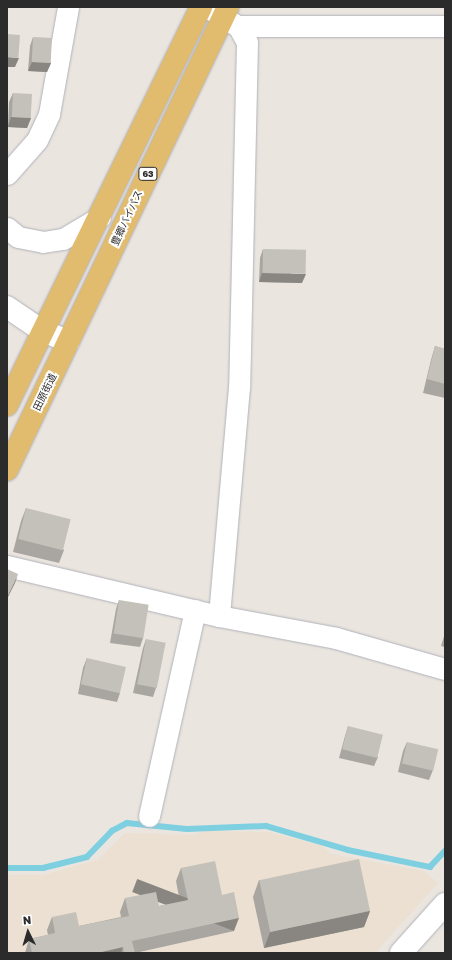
<!DOCTYPE html>
<meta charset="utf-8">
<style>
body{margin:0}
#map{position:relative;width:452px;height:960px;overflow:hidden;background:#ebe5df;font-family:"Golos Text","Noto Sans JP",sans-serif}
div>[style]{position:absolute}
.education>*{inset:0;background:#ebe0d1}
.stream>*{height:5.5px;margin:-2.75px;padding:0 2.75px;transform-origin:2.75px;border-radius:2.75px;background:#7ed0e1}
.roads{filter:drop-shadow(0 0 1px #afb2ba) drop-shadow(0 0 1px #afb2ba)}
.minor>*{height:21px;margin:-10.5px;padding:0 10.5px;transform-origin:10.5px;border-radius:10.5px;background:#fff}
.tertiary>*{height:22px;margin:-11px;padding:0 11px;transform-origin:11px;border-radius:11px;background:#fff}
.secondary>*{height:22px;margin:-11px;padding:0 11px;transform-origin:11px;border-radius:11px;background:#fff}
.primary>*{height:22px;margin:-11px;padding:0 11px;transform-origin:11px;border-radius:11px;background:#e1bb6e}
.wall>*{inset:0;background:#a9a5a0}
.shaded-wall>*{inset:0;background:#898682;transform-origin:0 0}
.building>*{inset:0;background:#c4c0ba;transform-origin:0 0}
span{translate:-50% -50%;white-space:nowrap;text-align:center;line-height:1.15;-webkit-text-stroke:4px #fff;paint-order:stroke}
.shield-label span{padding:1px 3px;background:#fff;border:1px solid;border-radius:3px;-webkit-text-stroke-width:0}
.shield-label{font-size:9px;color:#2b2b2b;font-weight:700}
.street-label{font-size:10px;color:#2b2b2b}
.frame{position:absolute;inset:0;border:8px solid #2b2b2b;pointer-events:none}
.north{position:absolute;left:8px;top:912px;width:40px;height:40px;-webkit-text-stroke:3px #fff;paint-order:stroke;rotate:355deg;font-size:11px;font-weight:700;line-height:16px;text-align:center;color:#2b2b2b}
.north::after{content:'';display:block;margin:auto;width:14px;height:18px;background:#2b2b2b;clip-path:polygon(50% 0,100% 100%,50% 72%,0 100%)}
</style>
<div id="map">
<div class="education">
<i style="clip-path:polygon(205px 831px,268px 832px,320px 845px,332px 854px,424px 871px,438px 883px,375px 953px,7px 953px,7px 875px,43px 875px,97px 860px,125px 833px,193px 835px)"></i>
</div>
<div class="stream">
<i style="left:7px;top:868px;width:36px"></i>
<i style="left:43px;top:868px;width:45px;rotate:-14deg"></i>
<i style="left:87px;top:857px;width:36px;rotate:-46deg"></i>
<i style="left:112px;top:831px;width:17px;rotate:-28deg"></i>
<i style="left:127px;top:823px;width:60px;rotate:5.7deg"></i>
<i style="left:187px;top:829px;width:79px;rotate:-2.2deg"></i>
<i style="left:266px;top:826px;width:85px;rotate:16.3deg"></i>
<i style="left:348px;top:850px;width:84px;rotate:11.7deg"></i>
<i style="left:430px;top:867px;width:22px;rotate:-47deg"></i>
</div>
<div class="roads">
<div class="minor">
<i style="left:207px;top:7px;width:36px;rotate:32deg"></i>
<i style="left:238px;top:26px;width:18px;rotate:61deg"></i>
<i style="left:247px;top:42px;width:345px;rotate:91.3deg"></i>
<i style="left:239px;top:387px;width:230px;rotate:95deg"></i>
<i style="left:238px;top:26px;width:207px"></i>
<i style="left:7px;top:174px;width:45px;rotate:-48.6deg"></i>
<i style="left:37px;top:140px;width:29px;rotate:-65deg"></i>
<i style="left:49px;top:114px;width:109px;rotate:-79.9deg"></i>
<i style="left:7px;top:228px;width:14px;rotate:39deg"></i>
<i style="left:18px;top:237px;width:25px;rotate:11deg"></i>
<i style="left:43px;top:242px;width:20px;rotate:-9deg"></i>
<i style="left:63px;top:239px;width:43px;rotate:-30.7deg"></i>
<i style="left:7px;top:566px;width:218px;rotate:13.3deg"></i>
<i style="left:219px;top:616px;width:119px;rotate:10.6deg"></i>
<i style="left:336px;top:638px;width:113px;rotate:15.9deg"></i>
<i style="left:149px;top:816px;width:211px;rotate:-77.4deg"></i>
</div>
<div class="tertiary">
<i style="left:7px;top:307px;width:41px;rotate:34.1deg"></i>
<i style="left:41px;top:330px;width:30px;rotate:23deg"></i>
</div>
<div class="secondary">
<i style="left:401px;top:953px;width:66px;rotate:-48.1deg"></i>
</div>
<div class="primary">
<i style="left:7px;top:405px;width:443px;rotate:-64deg"></i>
<i style="left:7px;top:470px;width:513px;rotate:-64.48deg"></i>
</div>
</div>
<div class="wall">
<i style="clip-path:polygon(33px 37px,51px 63px,47px 72px,28px 71px,30px 46px)"></i>
<i style="clip-path:polygon(13px 93px,31px 118px,27px 128px,8px 127px,9px 102px)"></i>
<i style="clip-path:polygon(263px 249px,302px 283px,259px 282px,260px 258px)"></i>
<i style="clip-path:polygon(435px 346px,445px 349px,445px 398px,423px 393px,431px 360px)"></i>
<i style="clip-path:polygon(26px 508px,64px 550px,59px 563px,13px 552px,21px 521px)"></i>
<i style="clip-path:polygon(119px 600px,143px 638px,140px 647px,110px 643px,116px 609px)"></i>
<i style="clip-path:polygon(445px 633px,445px 647px,441px 646px)"></i>
<i style="clip-path:polygon(146px 639px,156px 688px,153px 697px,133px 693px,143px 648px)"></i>
<i style="clip-path:polygon(87px 658px,120px 693px,117px 702px,78px 694px,83px 668px)"></i>
<i style="clip-path:polygon(348px 726px,378px 757px,374px 766px,339px 758px,345px 736px)"></i>
<i style="clip-path:polygon(407px 742px,433px 770px,429px 780px,398px 772px,403px 751px)"></i>
<i style="clip-path:polygon(181px 868px,222px 895px,234px 931px,135px 953px,25px 953px,29px 939px,48px 935px,47px 930px,52px 917px,79px 926px,121px 917px,120px 912px,125px 898px,159px 906px,180px 902px,176px 881px)"></i>
<i style="clip-path:polygon(259px 880px,370px 911px,364px 927px,264px 948px,253px 897px)"></i>
</div>
<div class="shaded-wall">
<i style="clip-path:polygon(7px 57px,19px 58px,15px 67px,7px 67px)"></i>
<i style="clip-path:polygon(32px 62px,51px 63px,47px 72px,28px 71px)"></i>
<i style="clip-path:polygon(11px 117px,31px 118px,27px 128px,8px 127px)"></i>
<i style="clip-path:polygon(262px 273px,306px 274px,302px 283px,259px 282px)"></i>
<i style="clip-path:polygon(18px 574px,15px 583px,7px 599px,7px 597px)"></i>
<i style="clip-path:polygon(370px 911px,364px 927px,264px 948px,270px 932px)"></i>
<i style="left:239px;top:918px;width:14px;height:109px;rotate:111deg"></i>
<i style="clip-path:polygon(123px 947px,121px 953px,97px 953px)"></i>
</div>
<div class="building">
<i style="left:7px;top:34px;width:13px;height:23px;rotate:4deg"></i>
<i style="left:33px;top:37px;width:19px;height:25px;rotate:3deg"></i>
<i style="left:13px;top:93px;width:19px;height:24px;rotate:3deg"></i>
<i style="left:263px;top:249px;width:43px;height:24px;rotate:1deg"></i>
<i style="clip-path:polygon(435px 346px,445px 349px,445px 384px,427px 379px)"></i>
<i style="left:26px;top:508px;width:46px;height:32px;rotate:14deg"></i>
<i style="clip-path:polygon(7px 569px,18px 574px,7px 597px)"></i>
<i style="left:119px;top:600px;width:30px;height:34px;rotate:9deg"></i>
<i style="left:146px;top:639px;width:20px;height:46px;rotate:11deg"></i>
<i style="left:87px;top:658px;width:40px;height:27px;rotate:13deg"></i>
<i style="left:348px;top:726px;width:36px;height:24px;rotate:14deg"></i>
<i style="left:407px;top:742px;width:32px;height:22px;rotate:13deg"></i>
<i style="left:359px;top:859px;width:53px;height:102px;rotate:78deg"></i>
<i style="clip-path:polygon(215px 861px,222px 895px,234px 892px,239px 918px,132px 941px,135px 953px,124px 953px,123px 947px,97px 953px,32px 953px,29px 939px,55px 933px,52px 917px,76px 912px,79px 926px,129px 916px,125px 898px,156px 892px,159px 906px,188px 900px,181px 868px)"></i>
</div>
<div class="shield-label">
<span style="left:148px;top:174px">63</span>
</div>
<div class="street-label">
<span style="left:127px;top:218px;rotate:-65deg">豊郷バイパス</span>
<span style="left:45px;top:392px;rotate:-64deg">田原街道</span>
</div>
<div class="frame"></div>
<div class="north">N</div>
</div>
